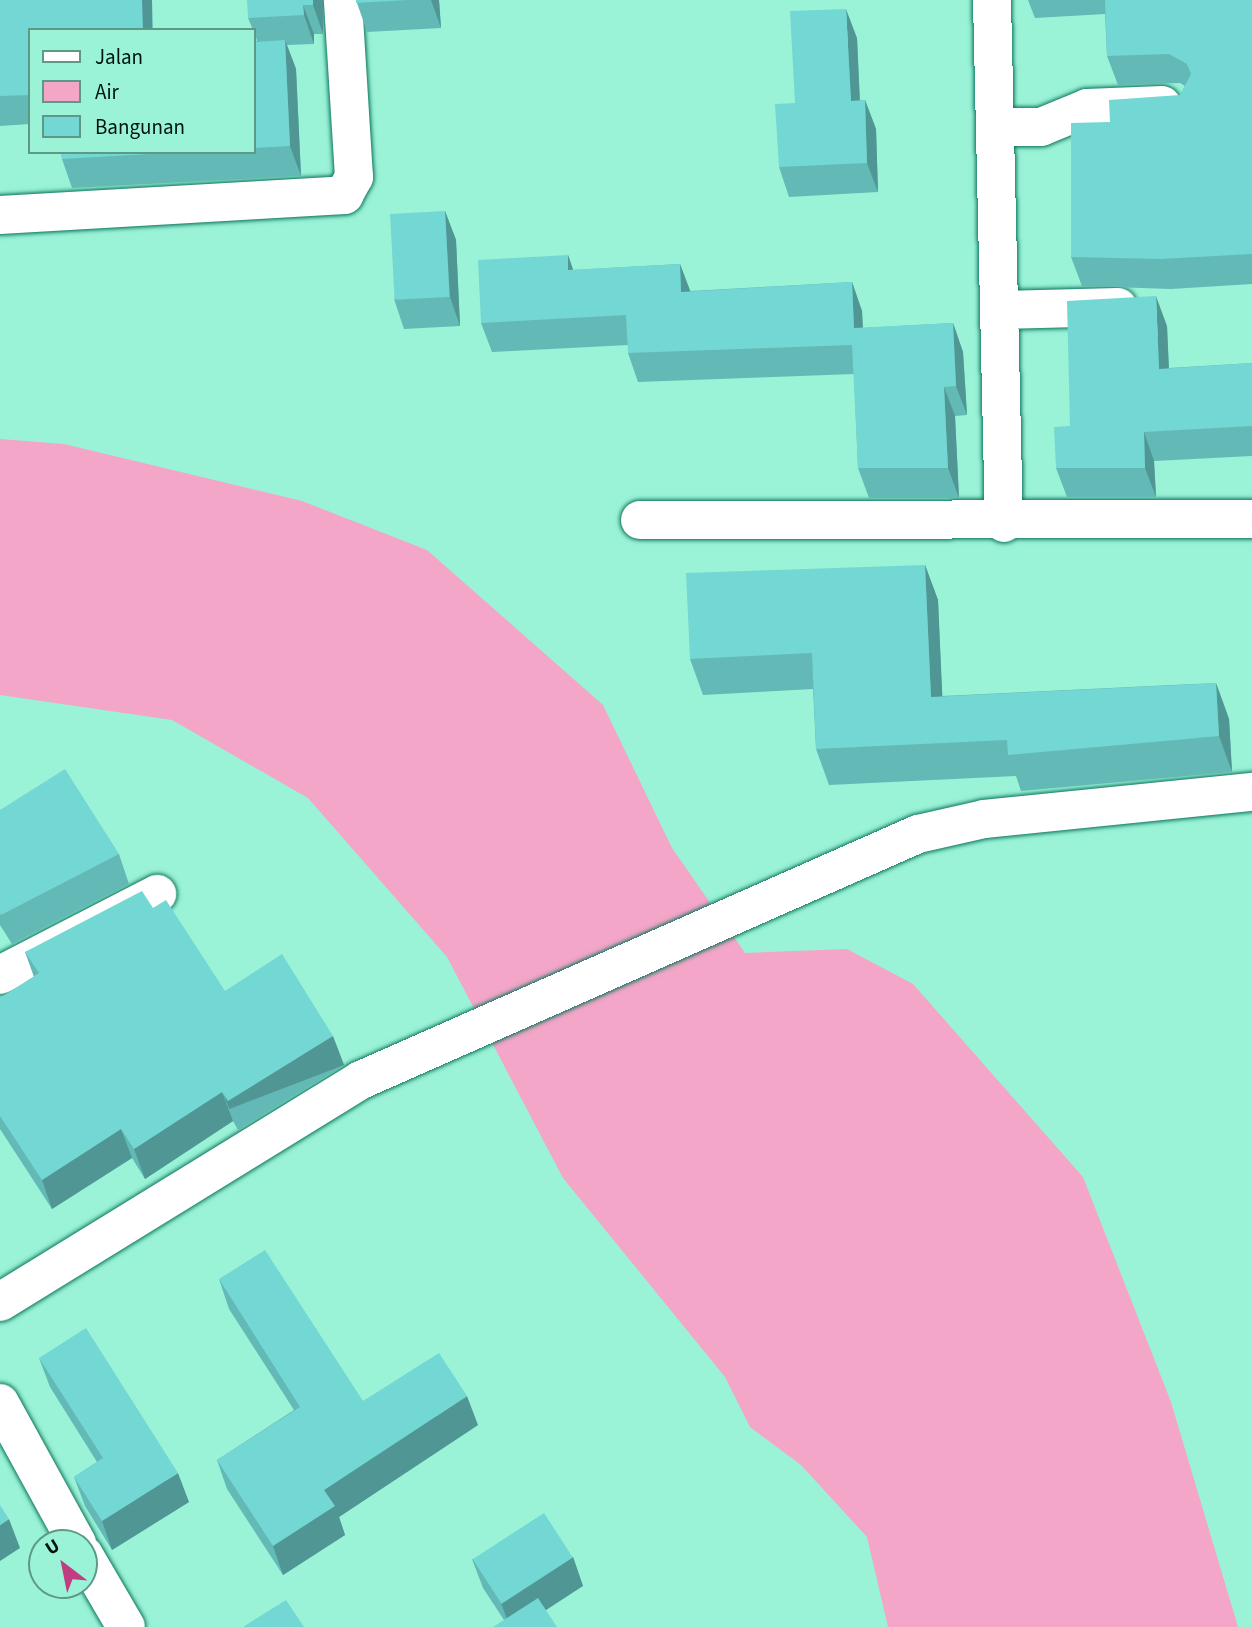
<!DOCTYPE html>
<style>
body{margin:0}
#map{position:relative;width:1252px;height:1627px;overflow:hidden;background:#9af3d7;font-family:"Source Sans 3",sans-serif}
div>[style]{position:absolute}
.water>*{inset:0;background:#f3a6c8}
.roads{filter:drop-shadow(0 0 2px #0b755d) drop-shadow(0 0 2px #0b755d)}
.minor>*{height:38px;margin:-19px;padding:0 19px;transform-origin:19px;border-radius:19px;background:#fff}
.wall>*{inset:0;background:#63b9b5}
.shaded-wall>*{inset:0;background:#509694;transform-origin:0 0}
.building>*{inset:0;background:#73d7d3;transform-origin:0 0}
span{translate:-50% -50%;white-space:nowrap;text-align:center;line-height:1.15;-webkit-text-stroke:5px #9af3d7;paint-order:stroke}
.legend{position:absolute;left:28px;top:28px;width:228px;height:126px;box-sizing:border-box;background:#9af3d7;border:2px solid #5c9986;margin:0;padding:9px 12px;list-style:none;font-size:21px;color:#00130c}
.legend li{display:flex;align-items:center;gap:14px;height:35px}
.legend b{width:35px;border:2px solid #5c9986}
.north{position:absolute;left:28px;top:1529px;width:70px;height:70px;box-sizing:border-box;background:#9af3d7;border:2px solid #5c9986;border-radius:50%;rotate:328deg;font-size:19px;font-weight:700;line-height:28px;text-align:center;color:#00130c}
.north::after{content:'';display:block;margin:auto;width:24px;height:32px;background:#c03d82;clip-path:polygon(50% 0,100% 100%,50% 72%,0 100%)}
</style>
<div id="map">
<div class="water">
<i style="clip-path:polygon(0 439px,64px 444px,302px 501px,427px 550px,603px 705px,672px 848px,745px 953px,847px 949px,913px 984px,1083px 1177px,1171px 1402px,1238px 1627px,888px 1627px,867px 1537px,801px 1465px,750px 1427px,725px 1377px,563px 1178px,447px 957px,308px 798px,172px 720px,0 695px)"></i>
</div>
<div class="roads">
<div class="minor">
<i style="left:992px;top:0;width:523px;rotate:88.69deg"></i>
<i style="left:997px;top:127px;width:44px"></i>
<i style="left:1041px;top:127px;width:50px;rotate:-22.4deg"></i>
<i style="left:1087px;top:108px;width:75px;rotate:-2.3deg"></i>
<i style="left:0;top:215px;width:345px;rotate:-3.3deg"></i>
<i style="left:344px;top:195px;width:21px;rotate:-61deg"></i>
<i style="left:354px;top:177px;width:177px;rotate:-93.6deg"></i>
<i style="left:1001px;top:310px;width:117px;rotate:-1.5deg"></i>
<i style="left:640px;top:520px;width:612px;rotate:-0.09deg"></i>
<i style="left:0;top:975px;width:177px;rotate:-27.3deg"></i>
<i style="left:0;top:1302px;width:424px;rotate:-31.6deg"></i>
<i style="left:361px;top:1080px;width:609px;rotate:-23.83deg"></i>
<i style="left:918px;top:834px;width:68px;rotate:-12.8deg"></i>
<i style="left:984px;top:819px;width:269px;rotate:-5.8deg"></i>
<i style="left:0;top:1403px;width:160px;rotate:61.2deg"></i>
<i style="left:84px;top:1555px;width:83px;rotate:59.7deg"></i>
</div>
</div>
<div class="wall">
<i style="clip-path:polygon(0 0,152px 0,153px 30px,30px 30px,30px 124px,0 126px)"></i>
<i style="clip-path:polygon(323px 0,323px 34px,314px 34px,314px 44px,287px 45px,296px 69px,301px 176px,72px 188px,62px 159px,61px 152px,254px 152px,254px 42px,257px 41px,254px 30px,253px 30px,248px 18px)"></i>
<i style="clip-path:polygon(356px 0,439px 0,441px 28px,367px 32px)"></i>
<i style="clip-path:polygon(1028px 0,1252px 0,1252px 284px,1171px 289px,1082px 286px,1071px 257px,1110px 122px,1180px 95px,1185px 86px,1180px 83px,1118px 85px,1107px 56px,1105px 14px,1035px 18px)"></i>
<i style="clip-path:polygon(857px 38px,860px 100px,865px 100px,876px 129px,878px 192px,789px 197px,779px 167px,795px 103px)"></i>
<i style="clip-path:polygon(445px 211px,456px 240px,460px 326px,404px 329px,394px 299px)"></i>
<i style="clip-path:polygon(568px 255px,573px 270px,680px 264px,690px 291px,852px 282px,862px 311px,863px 328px,953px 323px,963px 352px,967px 415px,955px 416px,959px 498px,869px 498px,858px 468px,854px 374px,638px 382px,628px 353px,628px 345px,492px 352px,481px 323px)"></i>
<i style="clip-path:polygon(1167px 326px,1169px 368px,1252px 363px,1252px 456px,1154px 461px,1156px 497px,1067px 497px,1056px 468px,1070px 426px)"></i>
<i style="clip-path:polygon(925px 565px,938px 600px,942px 696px,1216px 683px,1229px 719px,1232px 772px,1021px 791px,1016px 776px,829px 785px,816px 749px,813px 689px,703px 695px,690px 659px)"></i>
<i style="clip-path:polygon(0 810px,119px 854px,129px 884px,12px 944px,0 925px)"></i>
<i style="clip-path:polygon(153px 908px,225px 991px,344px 1065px,238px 1130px,233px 1121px,145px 1179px,132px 1158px,52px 1209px,0 1129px,0 998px,34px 977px,25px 952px)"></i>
<i style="clip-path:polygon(219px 1279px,363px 1401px,478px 1425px,339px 1517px,345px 1535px,283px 1575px,227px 1489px,217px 1460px,294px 1410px,229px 1309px)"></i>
<i style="clip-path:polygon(39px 1358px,189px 1502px,112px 1550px,85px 1506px,74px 1477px,97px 1462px,50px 1387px)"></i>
<i style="clip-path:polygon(573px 1557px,583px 1586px,504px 1620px,483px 1588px,472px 1559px)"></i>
</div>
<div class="shaded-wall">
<i style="left:142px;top:0;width:10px;height:30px"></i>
<i style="clip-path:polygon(313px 0,323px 0,323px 34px,313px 5px)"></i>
<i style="clip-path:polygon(431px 0,439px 0,441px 28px)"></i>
<i style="clip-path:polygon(303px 5px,314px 34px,314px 44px,304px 15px)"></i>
<i style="clip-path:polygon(846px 9px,857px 38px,861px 130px,851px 101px)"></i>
<i style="clip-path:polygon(285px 40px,296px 69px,301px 176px,290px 146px)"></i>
<i style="clip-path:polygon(865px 100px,876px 129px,878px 192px,867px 163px)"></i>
<i style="clip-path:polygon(445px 211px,456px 240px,460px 326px,450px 297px)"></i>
<i style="clip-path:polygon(568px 255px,578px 284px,568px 270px)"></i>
<i style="clip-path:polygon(680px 264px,691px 293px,681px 292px)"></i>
<i style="clip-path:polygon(852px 282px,862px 311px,864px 358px,854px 328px)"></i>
<i style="clip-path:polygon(1156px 296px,1167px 326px,1170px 398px,1159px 369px)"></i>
<i style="clip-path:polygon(953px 323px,963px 352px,967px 415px,956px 386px)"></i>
<i style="clip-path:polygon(944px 387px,955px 416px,959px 498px,948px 468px)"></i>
<i style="clip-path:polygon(1144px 432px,1154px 461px,1156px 497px,1145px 468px)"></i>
<i style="clip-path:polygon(925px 565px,938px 600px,944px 733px,931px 697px)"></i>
<i style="clip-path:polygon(1216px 683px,1229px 719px,1232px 772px,1219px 736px)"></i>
<i style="left:333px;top:1036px;width:31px;height:123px;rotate:69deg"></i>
<i style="clip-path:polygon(222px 1092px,233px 1121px,145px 1179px,134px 1149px)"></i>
<i style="clip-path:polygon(121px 1129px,132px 1158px,52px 1209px,42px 1180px)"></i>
<i style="clip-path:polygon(467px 1396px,478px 1425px,339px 1517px,345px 1535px,283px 1575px,273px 1546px,324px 1490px)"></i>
<i style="clip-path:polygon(178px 1473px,189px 1502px,112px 1550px,102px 1521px)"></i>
<i style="clip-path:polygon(9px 1519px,20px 1548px,0 1561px,0 1525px)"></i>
<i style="clip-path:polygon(573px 1557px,583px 1586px,520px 1627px,510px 1627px,501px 1603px)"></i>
</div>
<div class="building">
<i style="clip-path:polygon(0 0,142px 0,143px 30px,30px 30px,30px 95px,0 96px)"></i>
<i style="clip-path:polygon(247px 0,313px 0,313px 5px,303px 5px,304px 15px,248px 18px)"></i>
<i style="clip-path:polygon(356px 0,408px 0,356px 3px)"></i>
<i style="clip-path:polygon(1105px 0,1252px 0,1252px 254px,1160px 259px,1071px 257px,1071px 123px,1110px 122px,1109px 100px,1180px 95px,1191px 74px,1187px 64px,1169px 54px,1107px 56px)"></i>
<i style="clip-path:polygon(846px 9px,851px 101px,865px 100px,867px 163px,779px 167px,775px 104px,795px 103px,790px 11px)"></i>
<i style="clip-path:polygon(285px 40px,290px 146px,254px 148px,254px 42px)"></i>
<i style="clip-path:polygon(61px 152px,185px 152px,62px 159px)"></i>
<i style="left:445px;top:211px;width:86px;height:55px;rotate:87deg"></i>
<i style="clip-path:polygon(568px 255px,568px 270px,680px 264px,681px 292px,852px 282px,854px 328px,953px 323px,956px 386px,944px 387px,948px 468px,858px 468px,852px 345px,628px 353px,626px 315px,481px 323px,478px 260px)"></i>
<i style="clip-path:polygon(1156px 296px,1159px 369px,1252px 363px,1252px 426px,1144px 432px,1145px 468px,1056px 468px,1054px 427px,1070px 426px,1067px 301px)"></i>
<i style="clip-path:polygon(925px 565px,931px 697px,1216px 683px,1219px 736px,1008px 755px,1007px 740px,816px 749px,812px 653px,690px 659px,686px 573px)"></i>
<i style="clip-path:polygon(65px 769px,119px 854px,1px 915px,0 913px,0 810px)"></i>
<i style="clip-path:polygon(142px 891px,153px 908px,166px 900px,225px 991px,282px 954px,333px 1036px,228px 1101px,222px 1092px,134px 1149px,121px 1129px,42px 1180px,0 1116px,0 998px,39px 973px,25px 952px)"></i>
<i style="clip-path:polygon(265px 1250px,363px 1401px,439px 1353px,467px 1396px,324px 1490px,335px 1506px,273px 1546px,217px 1460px,300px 1407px,219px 1279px)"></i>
<i style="clip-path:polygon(86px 1328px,178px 1473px,102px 1521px,74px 1477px,103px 1458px,39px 1358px)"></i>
<i style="clip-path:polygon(0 1505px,9px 1519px,0 1525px)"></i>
<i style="left:544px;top:1513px;width:53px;height:85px;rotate:57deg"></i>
<i style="clip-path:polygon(538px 1598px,557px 1627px,493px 1627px)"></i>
<i style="clip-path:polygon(286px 1600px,304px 1627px,243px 1627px)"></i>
</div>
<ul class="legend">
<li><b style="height:9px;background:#fff"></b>Jalan</li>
<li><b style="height:19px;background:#f3a6c8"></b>Air</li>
<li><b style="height:19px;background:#73d7d3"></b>Bangunan</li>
</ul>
<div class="north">U</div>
</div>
